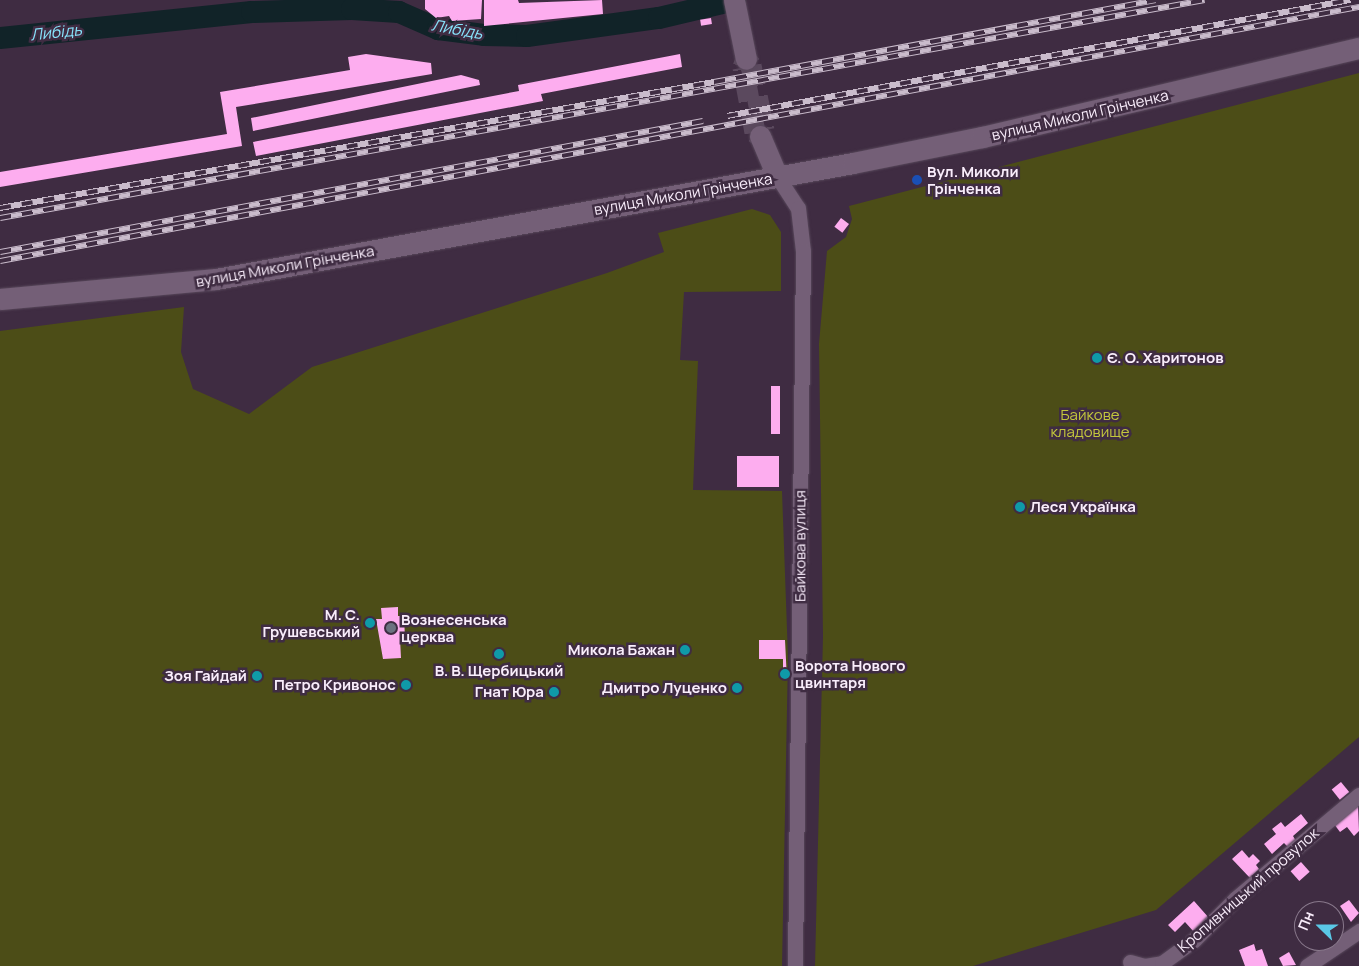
<!DOCTYPE html>
<meta charset="utf-8">
<style>
body{margin:0}
#map{position:relative;width:1359px;height:966px;overflow:hidden;background:#3f2c42;font-family:Manrope,sans-serif}
div>[style]{position:absolute}
.green>*{inset:0;background:#4c4d17}
.river>*{height:22px;margin:-11px;padding:0 11px;transform-origin:11px;border-radius:11px;background:#112328}
.building>*{inset:0;background:#fdadef;transform-origin:0 0}
.secondary-tunnel>*{height:21px;margin-top:-10.5px;transform-origin:0;background:repeating-linear-gradient(90deg,#5b495e 0 21px,transparent 0 32px)}
.roads{filter:drop-shadow(0 0 1px #58485b) drop-shadow(0 0 1px #58485b)}
.street>*{height:15px;margin:-7.5px;padding:0 7.5px;transform-origin:7.5px;border-radius:7.5px;background:#745f77}
.secondary>*{height:21px;margin:-10.5px;padding:0 10.5px;transform-origin:10.5px;border-radius:10.5px;background:#745f77}
.rail>*{height:5.5px;margin-top:-2.75px;transform-origin:0;background:repeating-linear-gradient(90deg,#3f2c42 0 11px,#cabccc 0 22px);box-sizing:border-box;border-block:1px solid #cabccc}
.dots>*{width:14px;height:14px;translate:-50% -50%;box-sizing:border-box;border:2px solid #3f2c42;border-radius:50%}
span{translate:-50% -50%;white-space:nowrap;text-align:center;line-height:1.15;-webkit-text-stroke:5px #3f2c42;paint-order:stroke}
.street-label{font-size:15px;color:#f9edfb}
.poi-label{font-size:15px;color:#f9edfb;font-weight:700}
.left{translate:0 -50%;text-align:left}
.right{translate:-100% -50%;text-align:right}
.park-label{font-size:15px;color:#c3c73c}
.water-label{font-size:16px;color:#88e4fc;font-style:italic}
.north{position:absolute;left:1294px;top:901px;width:50px;height:50px;box-sizing:border-box;background:#3f2c42;border:1px solid #89798c;border-radius:50%;rotate:292deg;font-size:14px;font-weight:700;line-height:20px;text-align:center;color:#f9edfb}
.north::after{content:'';display:block;margin:auto;width:18px;height:22px;background:#5ac8e6;clip-path:polygon(50% 0,100% 100%,50% 72%,0 100%)}
</style>
<div id="map">
<div class="green">
<i style="clip-path:polygon(1359px 73px,1359px 737px,1156px 910px,973px 966px,815px 966px,823px 636px,819px 344px,827px 251px,846px 237px,852px 219px,849px 206px)"></i>
<i style="clip-path:polygon(752px 209px,770px 215px,781px 232px,781px 291px,684px 292px,680px 360px,698px 361px,693px 490px,782px 491px,788px 657px,782px 966px,0 966px,0 331px,184px 307px,181px 352px,193px 389px,249px 414px,312px 367px,607px 273px,664px 252px,658px 233px)"></i>
</div>
<div class="river">
<i style="left:0;top:38px;width:253px;rotate:-5.9deg"></i>
<i style="left:252px;top:12px;width:100px;rotate:-1.7deg"></i>
<i style="left:352px;top:9px;width:47px;rotate:3.7deg"></i>
<i style="left:399px;top:12px;width:43px;rotate:23.6deg"></i>
<i style="left:438px;top:29px;width:46px;rotate:7.4deg"></i>
<i style="left:484px;top:35px;width:43px;rotate:1.3deg"></i>
<i style="left:527px;top:36px;width:133px;rotate:-7.8deg"></i>
<i style="left:659px;top:18px;width:78px;rotate:-13.3deg"></i>
</div>
<div class="building">
<i style="clip-path:polygon(425px 0,482px 0,481px 19px,452px 21px,449px 16px,436px 18px,425px 9px)"></i>
<i style="clip-path:polygon(484px 0,518px 0,519px 3px,602px 0,603px 14px,484px 26px)"></i>
<i style="left:711px;top:18px;width:6px;height:11px;rotate:81deg"></i>
<i style="clip-path:polygon(366px 54px,431px 63px,432px 74px,236px 107px,242px 146px,0 187px,0 172px,227px 134px,220px 92px,350px 70px,348px 57px)"></i>
<i style="clip-path:polygon(680px 54px,682px 67px,541px 94px,543px 101px,256px 156px,253px 142px,519px 91px,518px 85px)"></i>
<i style="clip-path:polygon(461px 75px,479px 80px,480px 85px,253px 131px,251px 118px)"></i>
<i style="left:841px;top:218px;width:10px;height:11px;rotate:37deg"></i>
<i style="left:771px;top:386px;width:9px;height:48px"></i>
<i style="left:737px;top:456px;width:42px;height:31px"></i>
<i style="clip-path:polygon(398px 607px,398px 616px,404px 616px,405px 638px,400px 638px,401px 658px,383px 659px,376px 619px,382px 619px,381px 608px)"></i>
<i style="clip-path:polygon(759px 640px,785px 640px,787px 680px,783px 680px,783px 659px,759px 659px)"></i>
<i style="left:1341px;top:782px;width:13px;height:12px;rotate:51deg"></i>
<i style="clip-path:polygon(1358px 805px,1359px 831px,1354px 836px,1347px 827px,1340px 832px,1334px 824px)"></i>
<i style="clip-path:polygon(1301px 814px,1308px 823px,1293px 836px,1296px 841px,1289px 848px,1284px 843px,1272px 854px,1264px 844px,1276px 834px,1272px 829px,1281px 822px,1285px 827px)"></i>
<i style="clip-path:polygon(1242px 850px,1249px 858px,1253px 854px,1260px 861px,1256px 865px,1259px 869px,1250px 878px,1232px 859px)"></i>
<i style="left:1301px;top:862px;width:13px;height:14px;rotate:48deg"></i>
<i style="clip-path:polygon(1349px 900px,1359px 913px,1351px 922px,1340px 906px)"></i>
<i style="clip-path:polygon(1194px 901px,1209px 918px,1194px 932px,1185px 922px,1175px 932px,1168px 925px)"></i>
<i style="clip-path:polygon(1254px 944px,1256px 951px,1262px 949px,1268px 966px,1245px 966px,1239px 950px)"></i>
<i style="clip-path:polygon(1289px 952px,1296px 965px,1283px 966px,1279px 958px)"></i>
</div>
<div class="secondary-tunnel">
<i style="left:746px;top:59px;width:8px;rotate:50deg"></i>
<i style="left:751px;top:65px;width:66px;rotate:78.7deg"></i>
<i style="left:764px;top:130px;width:7px;rotate:124deg"></i>
<i style="left:760px;top:136px;width:6px;rotate:-141deg"></i>
<i style="left:755px;top:132px;width:66px;rotate:-100.5deg"></i>
<i style="left:743px;top:67px;width:9px;rotate:-69deg"></i>
</div>
<div class="roads">
<div class="street">
<i style="left:777px;top:176px;width:38px;rotate:57deg"></i>
<i style="left:798px;top:208px;width:43px;rotate:83.4deg"></i>
<i style="left:803px;top:251px;width:715px;rotate:90.64deg"></i>
<i style="left:1130px;top:962px;width:16px;rotate:15deg"></i>
<i style="left:1145px;top:966px;width:17px;rotate:-10deg"></i>
<i style="left:1162px;top:963px;width:39px;rotate:-36deg"></i>
<i style="left:1194px;top:940px;width:58px;rotate:-45deg"></i>
<i style="left:1235px;top:899px;width:162px;rotate:-40deg"></i>
<i style="left:1307px;top:966px;width:63px;rotate:-33.9deg"></i>
</div>
<div class="secondary">
<i style="left:734px;top:0;width:60px;rotate:78.5deg"></i>
<i style="left:760px;top:136px;width:43px;rotate:67deg"></i>
<i style="left:0;top:299px;width:217px;rotate:-5.3deg"></i>
<i style="left:216px;top:279px;width:647px;rotate:-10.32deg"></i>
<i style="left:853px;top:163px;width:132px;rotate:-11.4deg"></i>
<i style="left:982px;top:137px;width:387px;rotate:-13.3deg"></i>
</div>
</div>
<div class="rail">
<i style="left:727px;top:116px;width:634px;rotate:-10.55deg"></i>
<i style="left:0;top:208px;width:725px;rotate:-10.01deg"></i>
<i style="left:714px;top:82px;width:449px;rotate:-10.5deg"></i>
<i style="left:0;top:218px;width:1224px;rotate:-10.26deg"></i>
<i style="left:0;top:252px;width:715px;rotate:-10.56deg"></i>
<i style="left:0;top:261px;width:1383px;rotate:-10.59deg"></i>
</div>
<div class="dots">
<i style="left:917px;top:180px;background:#1a4fb4"></i>
<i style="left:1097px;top:358px;background:#0f9aa8"></i>
<i style="left:1020px;top:507px;background:#0f9aa8"></i>
<i style="left:370px;top:623px;background:#0f9aa8"></i>
<i style="left:391px;top:628px;background:#6b7280"></i>
<i style="left:685px;top:650px;background:#0f9aa8"></i>
<i style="left:499px;top:654px;background:#0f9aa8"></i>
<i style="left:785px;top:674px;background:#0f9aa8"></i>
<i style="left:257px;top:676px;background:#0f9aa8"></i>
<i style="left:406px;top:685px;background:#0f9aa8"></i>
<i style="left:737px;top:688px;background:#0f9aa8"></i>
<i style="left:554px;top:692px;background:#0f9aa8"></i>
</div>
<div class="street-label">
<span style="left:1080px;top:115px;rotate:-13deg">вулиця Миколи Грінченка</span>
<span style="left:683px;top:194px;rotate:-10deg">вулиця Миколи Грінченка</span>
<span style="left:285px;top:266px;rotate:-10deg">вулиця Миколи Грінченка</span>
<span style="left:800px;top:546px;rotate:-90deg">Байкова вулиця</span>
<span style="left:1248px;top:890px;rotate:-41deg">Кропивницький провулок</span>
</div>
<div class="poi-label">
<span class="left" style="left:927px;top:180px">Вул. Миколи<br>Грінченка</span>
<span class="left" style="left:1107px;top:358px">Є. О. Харитонов</span>
<span class="left" style="left:1030px;top:507px">Леся Українка</span>
<span class="right" style="left:360px;top:623px">М. С.<br>Грушевський</span>
<span class="left" style="left:401px;top:628px">Вознесенська<br>церква</span>
<span class="right" style="left:675px;top:650px">Микола Бажан</span>
<span class="left" style="left:795px;top:674px">Ворота Нового<br>цвинтаря</span>
<span style="left:499px;top:671px">В. В. Щербицький</span>
<span class="right" style="left:247px;top:676px">Зоя Гайдай</span>
<span class="right" style="left:396px;top:685px">Петро Кривонос</span>
<span class="right" style="left:727px;top:688px">Дмитро Луценко</span>
<span class="right" style="left:544px;top:692px">Гнат Юра</span>
</div>
<div class="park-label">
<span style="left:1090px;top:423px">Байкове<br>кладовище</span>
</div>
<div class="water-label">
<span style="left:457px;top:29px;rotate:10deg">Либідь</span>
<span style="left:56px;top:32px;rotate:-6deg">Либідь</span>
</div>
<div class="north">Пн</div>
</div>
